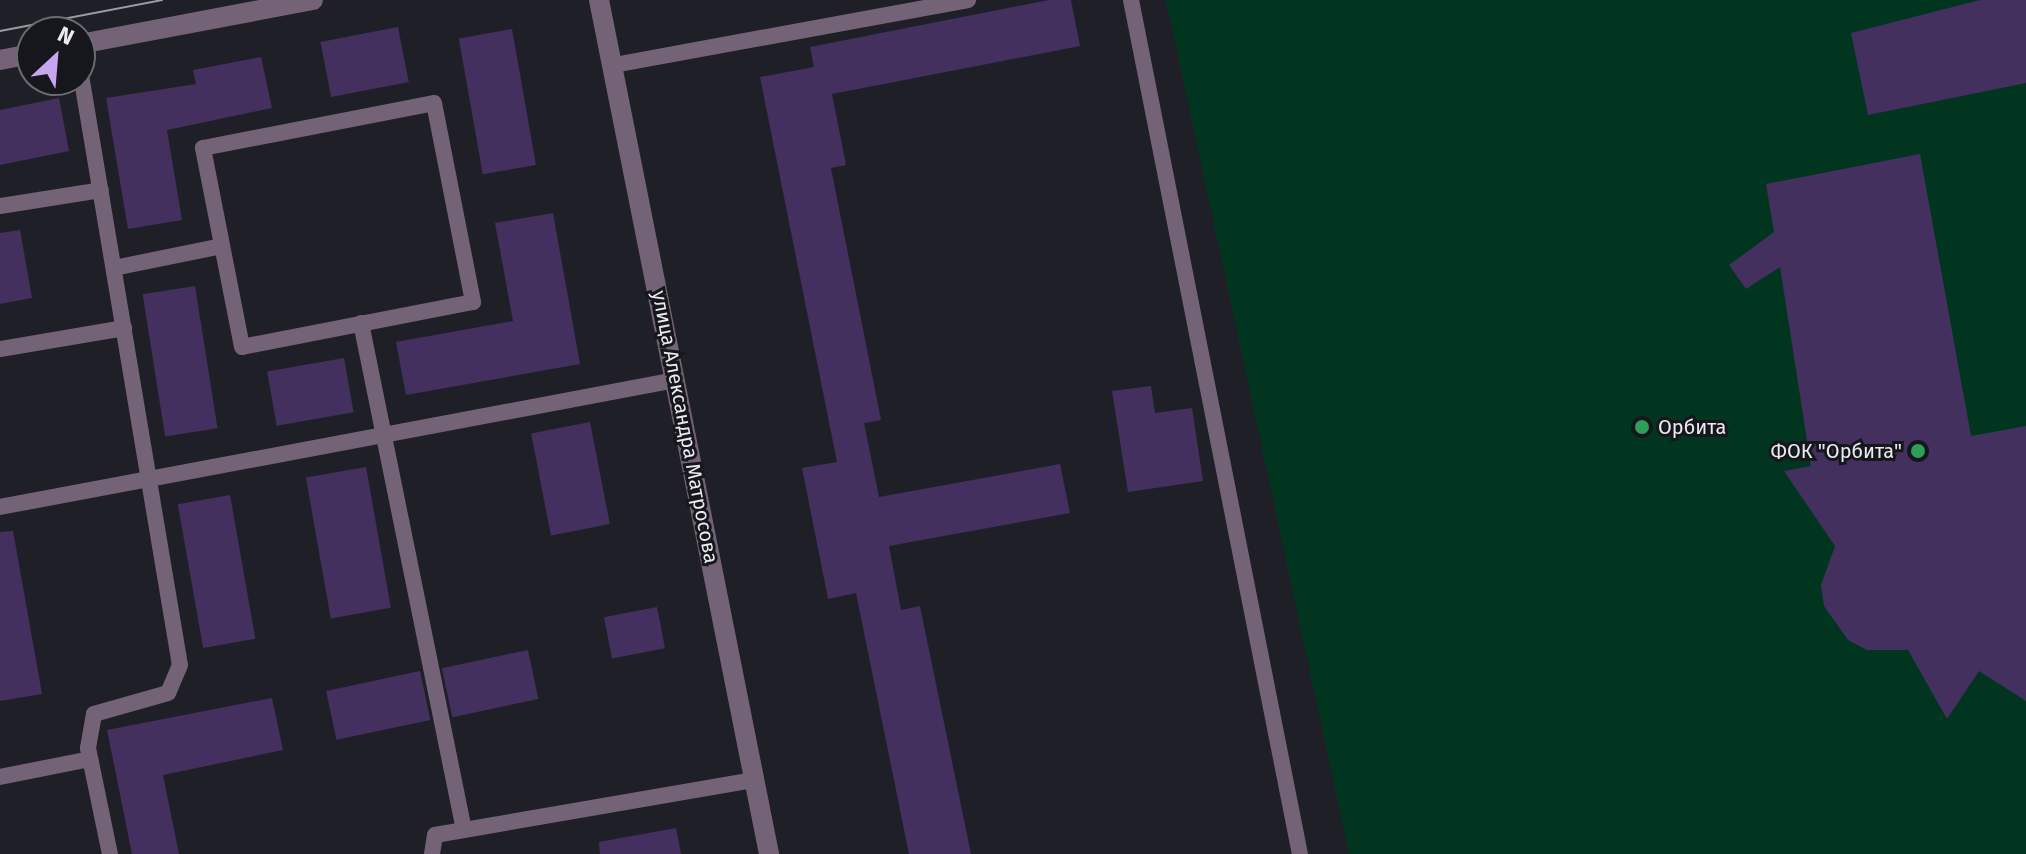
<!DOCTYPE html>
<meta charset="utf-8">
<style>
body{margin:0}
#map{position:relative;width:2026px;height:854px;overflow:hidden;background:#1f2027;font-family:"Fira Sans",sans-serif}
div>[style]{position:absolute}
.green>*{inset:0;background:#023520}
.building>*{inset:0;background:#43305f;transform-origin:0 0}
.service>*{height:16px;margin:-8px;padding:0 8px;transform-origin:8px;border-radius:8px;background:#746376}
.tertiary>*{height:20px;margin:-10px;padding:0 10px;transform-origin:10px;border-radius:10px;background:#746376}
.tram>*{height:2px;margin:-1px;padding:0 1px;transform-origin:1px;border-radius:1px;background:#9c9da2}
.dots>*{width:22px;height:22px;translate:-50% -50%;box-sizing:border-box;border:4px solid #16171d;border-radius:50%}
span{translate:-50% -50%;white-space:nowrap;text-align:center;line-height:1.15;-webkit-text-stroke:6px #16171d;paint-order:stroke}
.street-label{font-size:20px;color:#eaeaef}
.poi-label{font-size:20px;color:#eaeaef}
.left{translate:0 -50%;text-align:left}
.right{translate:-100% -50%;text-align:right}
.north{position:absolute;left:16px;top:16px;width:80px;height:80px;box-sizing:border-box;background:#16171d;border:2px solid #6b6b71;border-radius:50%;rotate:26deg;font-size:22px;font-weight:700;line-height:32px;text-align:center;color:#eaeaef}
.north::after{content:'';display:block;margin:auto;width:28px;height:36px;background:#c7a6ef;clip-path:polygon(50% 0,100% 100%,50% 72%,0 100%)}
</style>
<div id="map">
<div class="green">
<i style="clip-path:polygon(1166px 0,2026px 0,2026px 854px,1349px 854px)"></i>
</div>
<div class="building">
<i style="clip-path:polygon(1049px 0,1071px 0,1080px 46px,832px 94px,846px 165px,831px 168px,881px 420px,864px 423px,879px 497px,1060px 464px,1070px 513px,889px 546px,901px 610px,920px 606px,971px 854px,909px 854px,856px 593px,828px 599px,802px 468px,837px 462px,760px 77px,814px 67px,810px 47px)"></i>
<i style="clip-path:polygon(1980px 0,2026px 0,2026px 83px,1868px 115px,1851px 33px)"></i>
<i style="left:398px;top:27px;width:56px;height:79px;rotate:79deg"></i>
<i style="left:512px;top:29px;width:138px;height:54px;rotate:80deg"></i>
<i style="clip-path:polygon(261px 57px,272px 108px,167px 130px,182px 220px,128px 229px,106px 98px,196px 84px,193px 70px)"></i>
<i style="clip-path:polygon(59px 98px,69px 151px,0 165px,0 110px)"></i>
<i style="clip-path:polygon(1920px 154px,1971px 436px,2026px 426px,2026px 701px,1979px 671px,1947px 719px,1908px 650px,1867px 650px,1848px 640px,1824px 606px,1821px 585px,1835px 546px,1784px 471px,1811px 466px,1780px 267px,1746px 289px,1729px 265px,1774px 232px,1766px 184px)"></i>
<i style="clip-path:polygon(553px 213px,580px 364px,406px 395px,396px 342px,513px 321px,495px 223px)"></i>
<i style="clip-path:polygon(20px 230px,32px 298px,0 304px,0 233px)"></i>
<i style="left:195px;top:286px;width:144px;height:53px;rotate:81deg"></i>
<i style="left:344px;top:358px;width:55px;height:78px;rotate:80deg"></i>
<i style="clip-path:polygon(1151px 386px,1155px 413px,1192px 408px,1203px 481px,1128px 492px,1112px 391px)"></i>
<i style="left:590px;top:422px;width:104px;height:60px;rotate:79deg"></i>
<i style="left:366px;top:467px;width:143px;height:61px;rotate:80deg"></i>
<i style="left:230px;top:495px;width:146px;height:53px;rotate:80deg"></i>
<i style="clip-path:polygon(13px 531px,42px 694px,0 701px,0 532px)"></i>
<i style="left:657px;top:607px;width:42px;height:54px;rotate:79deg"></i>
<i style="left:528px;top:650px;width:50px;height:88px;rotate:78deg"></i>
<i style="left:420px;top:671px;width:50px;height:96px;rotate:78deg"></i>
<i style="clip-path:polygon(272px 698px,283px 750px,163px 775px,179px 854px,132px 854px,107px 730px)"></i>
<i style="clip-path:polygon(676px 828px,681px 854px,600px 854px,599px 842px)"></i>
</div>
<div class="service">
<i style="left:1131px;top:0;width:871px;rotate:78.81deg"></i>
<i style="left:614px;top:65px;width:360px;rotate:-10.4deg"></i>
<i style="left:80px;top:69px;width:604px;rotate:80.48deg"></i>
<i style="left:180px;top:665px;width:30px;rotate:113deg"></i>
<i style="left:168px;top:693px;width:77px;rotate:164.2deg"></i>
<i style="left:94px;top:714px;width:35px;rotate:100deg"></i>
<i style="left:88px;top:748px;width:108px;rotate:78.3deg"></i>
<i style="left:434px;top:103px;width:203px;rotate:78.9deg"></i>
<i style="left:473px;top:302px;width:235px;rotate:169deg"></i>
<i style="left:242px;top:347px;width:203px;rotate:-101.1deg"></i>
<i style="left:203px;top:148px;width:235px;rotate:-11deg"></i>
<i style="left:0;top:206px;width:102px;rotate:-9deg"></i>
<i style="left:114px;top:268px;width:110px;rotate:-11.5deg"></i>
<i style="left:361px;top:323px;width:517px;rotate:78.52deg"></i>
<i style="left:0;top:349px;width:126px;rotate:-9.6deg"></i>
<i style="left:0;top:507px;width:688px;rotate:-10.64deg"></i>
<i style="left:0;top:777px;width:92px;rotate:-11.3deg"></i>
<i style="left:432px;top:854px;width:19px;rotate:-81deg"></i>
<i style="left:435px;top:835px;width:324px;rotate:-9.8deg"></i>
</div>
<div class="tertiary">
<i style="left:599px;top:0;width:871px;rotate:78.74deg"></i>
<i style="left:80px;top:44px;width:237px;rotate:-10.7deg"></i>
<i style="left:0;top:60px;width:33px;rotate:-11deg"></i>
</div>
<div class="tram">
<i style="left:0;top:31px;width:165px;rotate:-10.8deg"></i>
</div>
<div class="dots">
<i style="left:1642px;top:427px;background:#2e9e5b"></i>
<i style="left:1918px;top:451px;background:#2e9e5b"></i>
</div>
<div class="street-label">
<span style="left:685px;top:427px;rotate:79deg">улица Александра Матросова</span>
</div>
<div class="poi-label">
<span class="left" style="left:1658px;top:427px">Орбита</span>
<span class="right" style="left:1902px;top:451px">ФОК "Орбита"</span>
</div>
<div class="north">N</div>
</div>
